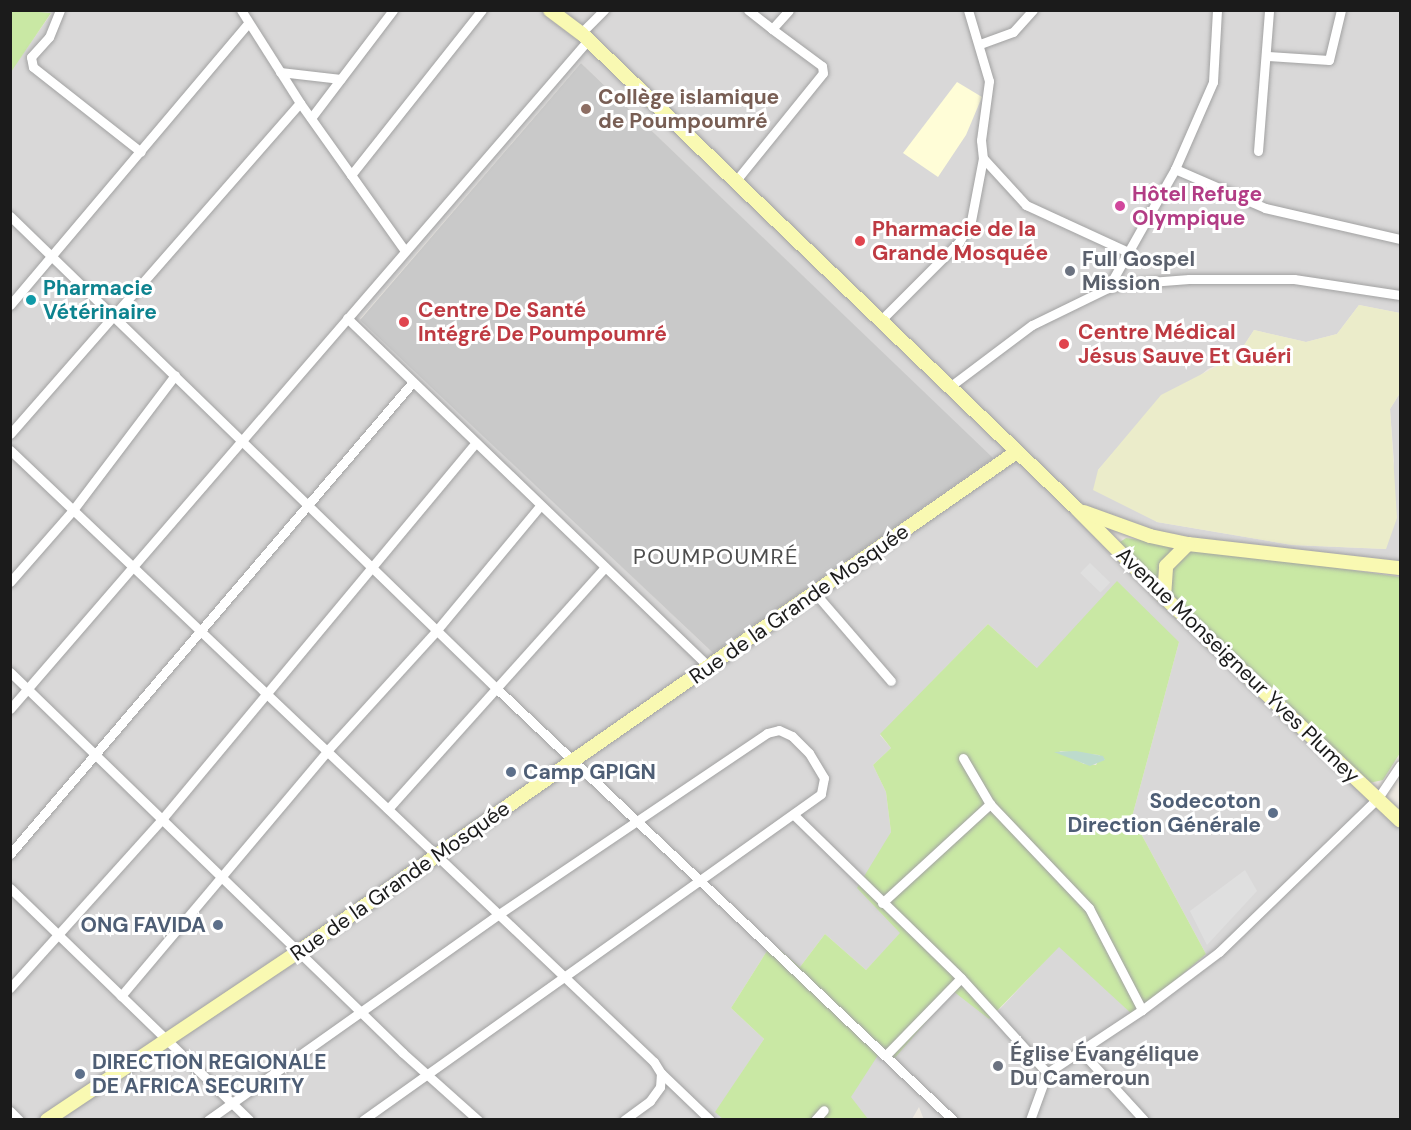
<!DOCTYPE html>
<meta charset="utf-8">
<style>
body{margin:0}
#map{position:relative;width:1411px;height:1130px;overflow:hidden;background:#ede8e0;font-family:"DM Sans",sans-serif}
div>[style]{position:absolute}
.residential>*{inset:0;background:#d9d8d8}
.education>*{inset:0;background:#fffdd7}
.religious>*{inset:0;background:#c9c9c9}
.farmland>*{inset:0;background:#ebecca}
.grass>*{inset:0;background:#c9e8a4}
.wetland>*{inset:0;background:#bddbcc}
.parking>*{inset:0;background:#dfdfdf;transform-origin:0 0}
.roads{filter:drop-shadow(0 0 2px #a2a2a2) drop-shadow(0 0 2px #a2a2a2)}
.street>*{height:9px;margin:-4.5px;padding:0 4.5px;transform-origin:4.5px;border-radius:4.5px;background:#fff}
.secondary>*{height:14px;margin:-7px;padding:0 7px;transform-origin:7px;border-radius:7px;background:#f9f9b2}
.dots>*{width:16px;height:16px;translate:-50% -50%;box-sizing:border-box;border:3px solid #fff;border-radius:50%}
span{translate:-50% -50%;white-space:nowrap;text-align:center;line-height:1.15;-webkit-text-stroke:6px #fff;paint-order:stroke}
.education-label{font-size:21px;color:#785e54;font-weight:700}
.left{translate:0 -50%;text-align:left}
.hotel-label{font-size:21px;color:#b23c85;font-weight:700}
.health-label{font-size:21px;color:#be3a42;font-weight:700}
.worship-label{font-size:21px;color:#5b616d;font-weight:700}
.culture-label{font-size:21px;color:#0d838f;font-weight:700}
.street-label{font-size:21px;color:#1b1b1b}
.service-label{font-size:21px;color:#4e5e75;font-weight:700}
.right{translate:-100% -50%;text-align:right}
.neighbourhood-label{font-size:22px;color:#4e4e4e;letter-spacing:1.5px}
.frame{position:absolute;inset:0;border:12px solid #1b1b1b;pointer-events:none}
</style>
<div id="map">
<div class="residential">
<i style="clip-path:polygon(evenodd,29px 10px,1400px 11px,1400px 313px,1359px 305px,1337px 334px,1306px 342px,1254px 330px,1237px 356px,1208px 369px,1126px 438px,1098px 470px,1157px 522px,1292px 545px,1386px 549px,1394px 461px,1390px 409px,1400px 393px,1400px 568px,1188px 544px,1079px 510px,1400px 820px,1400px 1119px,924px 1120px,919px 1107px,912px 1119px,868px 1120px,850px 1097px,856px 1085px,882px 1049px,953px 991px,997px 1012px,1059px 946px,1134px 1015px,1206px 954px,1132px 817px,1179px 642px,1037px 668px,988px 624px,880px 735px,891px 748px,873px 765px,886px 792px,891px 832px,877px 859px,901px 933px,866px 970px,825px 934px,800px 967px,772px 943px,731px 1008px,764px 1039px,716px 1112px,724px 1119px,11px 1119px,10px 72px,51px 14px,30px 15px,29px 10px,581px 63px,992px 458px,713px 653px,360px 319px,581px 63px)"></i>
</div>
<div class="education">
<i style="clip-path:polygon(957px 82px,982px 97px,966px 135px,938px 177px,903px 153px)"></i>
</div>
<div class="religious">
<i style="clip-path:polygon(581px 63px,993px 458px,713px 653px,360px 320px)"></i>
</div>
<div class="farmland">
<i style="clip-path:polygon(1359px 305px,1400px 313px,1400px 393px,1390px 409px,1397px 518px,1386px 549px,1292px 545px,1157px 522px,1093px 490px,1098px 470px,1161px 395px,1237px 356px,1254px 330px,1306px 342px,1337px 334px)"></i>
</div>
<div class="grass">
<i style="clip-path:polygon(11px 10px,51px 13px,11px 72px,10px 11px)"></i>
<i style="clip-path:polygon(1126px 538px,1400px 577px,1400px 753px,1383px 780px,1369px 783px,1117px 544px)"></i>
<i style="clip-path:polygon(evenodd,1117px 581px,1179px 642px,1132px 817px,1206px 954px,1134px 1016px,1059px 947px,989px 1019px,953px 991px,894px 1059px,882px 1049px,851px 1097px,868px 1119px,724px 1120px,715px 1112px,764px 1039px,731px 1008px,772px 943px,800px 967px,825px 934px,866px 970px,900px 933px,857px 888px,891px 832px,886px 792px,873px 765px,891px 748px,880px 734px,988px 624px,1037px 668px,1117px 581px,1059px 751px,1099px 755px,1105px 760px,1099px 760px,1096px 765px,1084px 764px,1059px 751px)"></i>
</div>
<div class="wetland">
<i style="clip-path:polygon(1076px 751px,1103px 756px,1105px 760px,1090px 766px,1054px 752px)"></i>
</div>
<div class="parking">
<i style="left:1090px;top:563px;width:28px;height:14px;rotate:44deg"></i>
<i style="clip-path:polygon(1245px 870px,1257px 891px,1207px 945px,1190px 911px)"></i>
</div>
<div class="roads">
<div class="street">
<i style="left:60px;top:10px;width:29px;rotate:112deg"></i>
<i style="left:49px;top:37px;width:27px;rotate:132deg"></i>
<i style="left:31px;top:57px;width:10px;rotate:79deg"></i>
<i style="left:33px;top:67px;width:137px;rotate:38.2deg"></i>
<i style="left:241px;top:10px;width:110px;rotate:57.6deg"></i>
<i style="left:300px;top:103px;width:181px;rotate:54.6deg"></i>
<i style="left:748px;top:10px;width:31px;rotate:38deg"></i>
<i style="left:772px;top:29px;width:25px;rotate:-48deg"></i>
<i style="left:968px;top:10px;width:74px;rotate:73.5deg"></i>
<i style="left:989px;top:81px;width:60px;rotate:97.7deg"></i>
<i style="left:981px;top:140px;width:18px;rotate:84deg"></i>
<i style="left:983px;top:158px;width:64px;rotate:47.5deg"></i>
<i style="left:1026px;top:205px;width:110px;rotate:24.7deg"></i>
<i style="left:581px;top:33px;width:33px;rotate:-45deg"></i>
<i style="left:980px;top:44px;width:35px;rotate:-20deg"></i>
<i style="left:1013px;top:32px;width:30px;rotate:-48deg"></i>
<i style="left:1268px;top:56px;width:61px;rotate:3.8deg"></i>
<i style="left:1329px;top:60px;width:51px;rotate:-76.5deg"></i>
<i style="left:280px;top:72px;width:61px;rotate:6.5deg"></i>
<i style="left:311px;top:118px;width:136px;rotate:-52.8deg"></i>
<i style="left:1258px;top:151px;width:141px;rotate:-85.5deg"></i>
<i style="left:1175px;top:169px;width:98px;rotate:23.4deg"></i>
<i style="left:1265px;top:208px;width:139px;rotate:12.9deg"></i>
<i style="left:351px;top:175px;width:211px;rotate:-51.6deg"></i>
<i style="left:734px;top:183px;width:141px;rotate:-51deg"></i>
<i style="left:823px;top:73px;width:7px;rotate:-98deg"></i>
<i style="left:822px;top:66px;width:62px;rotate:-143.5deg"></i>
<i style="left:10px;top:216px;width:676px;rotate:44.16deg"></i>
<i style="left:495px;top:687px;width:630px;rotate:43.39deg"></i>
<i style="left:1108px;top:288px;width:137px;rotate:-60.6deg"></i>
<i style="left:1175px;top:169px;width:95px;rotate:-66.4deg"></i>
<i style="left:1213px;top:82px;width:72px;rotate:-86.8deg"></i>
<i style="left:10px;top:305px;width:369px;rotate:-49.8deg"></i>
<i style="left:347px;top:318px;width:503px;rotate:43.95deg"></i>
<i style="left:880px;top:321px;width:112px;rotate:-45deg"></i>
<i style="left:959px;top:242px;width:24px;rotate:-60deg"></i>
<i style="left:971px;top:221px;width:64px;rotate:-79.2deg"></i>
<i style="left:948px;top:388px;width:105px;rotate:-36.9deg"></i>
<i style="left:1032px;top:325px;width:85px;rotate:-26deg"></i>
<i style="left:1108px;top:288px;width:16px;rotate:-14deg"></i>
<i style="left:1124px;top:284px;width:65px;rotate:-4.4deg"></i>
<i style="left:1189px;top:279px;width:105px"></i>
<i style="left:1294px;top:279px;width:107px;rotate:8.6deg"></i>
<i style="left:10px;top:434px;width:440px;rotate:-48.8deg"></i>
<i style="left:10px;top:450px;width:888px;rotate:43.54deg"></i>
<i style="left:654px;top:1062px;width:13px;rotate:58deg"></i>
<i style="left:661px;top:1073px;width:14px;rotate:94deg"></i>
<i style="left:660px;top:1087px;width:17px;rotate:126deg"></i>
<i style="left:650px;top:1101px;width:32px;rotate:144deg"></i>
<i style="left:10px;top:582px;width:96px;rotate:-48.8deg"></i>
<i style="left:73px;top:510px;width:169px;rotate:-52.9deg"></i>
<i style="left:815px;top:593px;width:116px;rotate:49.2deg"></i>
<i style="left:10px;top:672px;width:547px;rotate:44.11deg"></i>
<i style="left:403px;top:1053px;width:101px;rotate:41.8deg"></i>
<i style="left:10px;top:709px;width:884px;rotate:-49.17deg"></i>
<i style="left:963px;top:758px;width:53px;rotate:59.6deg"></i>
<i style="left:990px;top:804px;width:144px;rotate:46.4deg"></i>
<i style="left:1089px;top:908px;width:115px;rotate:62.5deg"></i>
<i style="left:388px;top:809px;width:324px;rotate:-48.1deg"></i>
<i style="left:795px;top:816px;width:232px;rotate:44.3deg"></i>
<i style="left:961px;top:978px;width:128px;rotate:47.8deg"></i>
<i style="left:10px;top:854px;width:619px;rotate:-49.52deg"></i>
<i style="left:10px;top:888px;width:333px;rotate:44.1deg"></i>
<i style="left:882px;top:903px;width:147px;rotate:-42.5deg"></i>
<i style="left:10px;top:988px;width:229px;rotate:-48deg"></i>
<i style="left:163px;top:818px;width:488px;rotate:-50.2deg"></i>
<i style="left:121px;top:996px;width:320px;rotate:-49.9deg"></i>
<i style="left:327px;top:751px;width:164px;rotate:-47.7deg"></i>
<i style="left:437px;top:630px;width:161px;rotate:-50.3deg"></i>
<i style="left:1080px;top:1050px;width:95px;rotate:47.6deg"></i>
<i style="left:886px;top:1055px;width:107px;rotate:-45.8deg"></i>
<i style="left:661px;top:1073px;width:68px;rotate:43.8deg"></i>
<i style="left:10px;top:1111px;width:13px;rotate:45deg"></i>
<i style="left:208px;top:1120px;width:357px;rotate:-35.3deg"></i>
<i style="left:499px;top:914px;width:323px;rotate:-34deg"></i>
<i style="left:767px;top:733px;width:12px;rotate:-14deg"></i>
<i style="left:779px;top:730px;width:14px;rotate:25deg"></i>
<i style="left:792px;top:736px;width:24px;rotate:45deg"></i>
<i style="left:809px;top:753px;width:29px;rotate:59deg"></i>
<i style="left:824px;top:778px;width:16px;rotate:101deg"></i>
<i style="left:821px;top:794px;width:562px;rotate:144.56deg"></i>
<i style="left:815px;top:1120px;width:13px;rotate:-48deg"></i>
<i style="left:1030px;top:1120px;width:50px;rotate:-70.1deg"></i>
<i style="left:1047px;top:1073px;width:114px;rotate:-33.6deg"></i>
<i style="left:1142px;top:1010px;width:96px;rotate:-37deg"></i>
<i style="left:1219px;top:952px;width:221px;rotate:-44.1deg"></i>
<i style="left:1378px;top:798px;width:40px;rotate:-56deg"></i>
</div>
<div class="secondary">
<i style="left:550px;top:10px;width:39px;rotate:37deg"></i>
<i style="left:581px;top:33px;width:687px;rotate:43.82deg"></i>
<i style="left:1077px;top:509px;width:124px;rotate:45.3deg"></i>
<i style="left:1164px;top:597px;width:325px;rotate:43.4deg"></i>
<i style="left:1084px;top:512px;width:70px;rotate:20deg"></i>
<i style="left:1150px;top:536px;width:39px;rotate:12deg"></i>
<i style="left:1188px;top:544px;width:213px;rotate:6.5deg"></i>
<i style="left:1164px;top:597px;width:31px;rotate:-86deg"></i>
<i style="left:1166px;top:566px;width:31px;rotate:-45deg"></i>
<i style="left:47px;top:1120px;width:306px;rotate:-33.8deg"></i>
<i style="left:301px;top:950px;width:870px;rotate:-34.84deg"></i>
</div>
</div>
<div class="dots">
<i style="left:586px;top:109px;background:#8d6e63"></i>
<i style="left:1120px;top:206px;background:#d1479c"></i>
<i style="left:860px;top:241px;background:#e0444e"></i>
<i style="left:1070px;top:271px;background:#6b7280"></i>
<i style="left:31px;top:300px;background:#0f9aa8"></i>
<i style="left:404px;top:322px;background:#e0444e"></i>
<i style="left:1064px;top:344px;background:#e0444e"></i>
<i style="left:511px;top:772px;background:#5c6f8a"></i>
<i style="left:1273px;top:813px;background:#5c6f8a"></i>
<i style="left:218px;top:925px;background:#5c6f8a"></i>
<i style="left:998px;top:1066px;background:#6b7280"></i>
<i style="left:80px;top:1074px;background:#5c6f8a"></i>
</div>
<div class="education-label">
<span class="left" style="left:598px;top:109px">Collège islamique<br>de Poumpoumré</span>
</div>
<div class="hotel-label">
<span class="left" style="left:1132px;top:206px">Hôtel Refuge<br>Olympique</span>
</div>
<div class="health-label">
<span class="left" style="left:872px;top:241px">Pharmacie de la<br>Grande Mosquée</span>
<span class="left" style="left:418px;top:322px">Centre De Santé<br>Intégré De Poumpoumré</span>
<span class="left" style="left:1078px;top:344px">Centre Médical<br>Jésus Sauve Et Guéri</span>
</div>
<div class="worship-label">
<span class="left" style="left:1082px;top:271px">Full Gospel<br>Mission</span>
<span class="left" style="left:1010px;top:1066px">Église Évangélique<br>Du Cameroun</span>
</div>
<div class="culture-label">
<span class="left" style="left:43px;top:300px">Pharmacie<br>Vétérinaire</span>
</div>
<div class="street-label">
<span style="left:799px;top:604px;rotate:-35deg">Rue de la Grande Mosquée</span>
<span style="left:1238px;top:665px;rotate:44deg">Avenue Monseigneur Yves Plumey</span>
<span style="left:400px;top:881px;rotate:-35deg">Rue de la Grande Mosquée</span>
</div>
<div class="service-label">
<span class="left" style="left:523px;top:772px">Camp GPIGN</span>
<span class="right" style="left:1261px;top:813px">Sodecoton<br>Direction Générale</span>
<span class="right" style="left:206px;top:925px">ONG FAVIDA</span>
<span class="left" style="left:92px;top:1074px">DIRECTION REGIONALE<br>DE AFRICA SECURITY</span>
</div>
<div class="neighbourhood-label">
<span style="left:716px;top:557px">POUMPOUMRÉ</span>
</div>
<div class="frame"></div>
</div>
